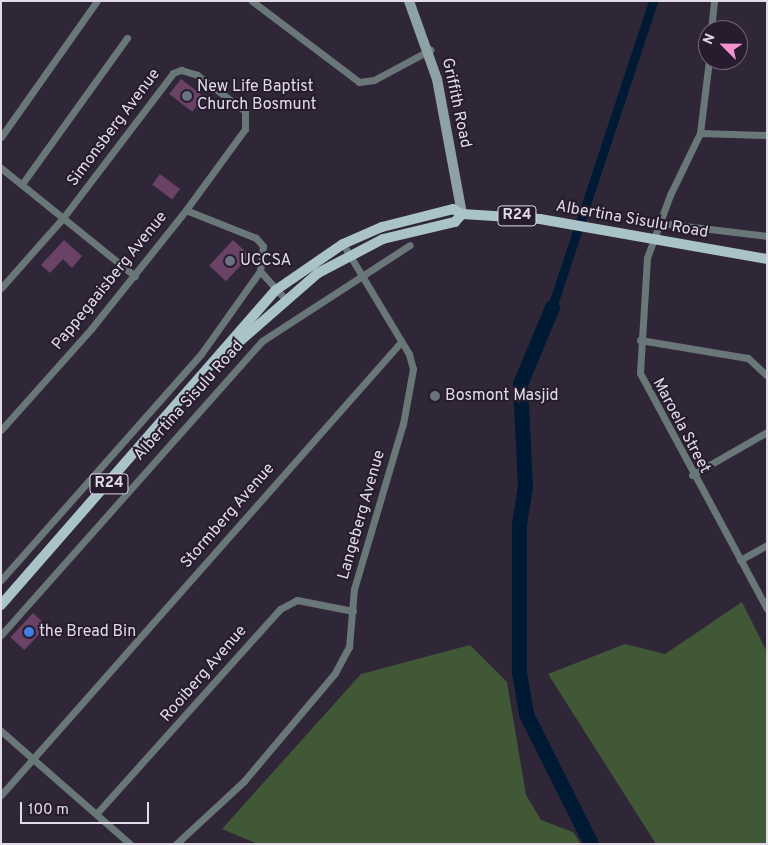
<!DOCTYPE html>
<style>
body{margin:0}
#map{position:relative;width:768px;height:845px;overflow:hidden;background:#2f2637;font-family:Overpass,sans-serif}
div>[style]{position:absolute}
.green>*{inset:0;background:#415836}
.canal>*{height:9px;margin:-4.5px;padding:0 4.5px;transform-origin:4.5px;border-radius:4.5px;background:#011a34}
.river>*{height:15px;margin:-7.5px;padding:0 7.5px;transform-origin:7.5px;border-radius:7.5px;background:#011a34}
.building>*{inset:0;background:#694266;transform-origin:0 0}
.street>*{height:7px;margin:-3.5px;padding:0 3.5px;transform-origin:3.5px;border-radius:3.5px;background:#6a7779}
.secondary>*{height:10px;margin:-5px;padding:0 5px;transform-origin:5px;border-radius:5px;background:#8ea2a6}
.primary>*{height:10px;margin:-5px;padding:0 5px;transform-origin:5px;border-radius:5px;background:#aac3c9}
.dots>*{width:14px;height:14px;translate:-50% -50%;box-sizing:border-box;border:2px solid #261c2d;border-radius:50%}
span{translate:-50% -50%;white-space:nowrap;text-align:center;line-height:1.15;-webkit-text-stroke:4px #261c2d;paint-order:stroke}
.shield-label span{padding:1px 4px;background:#261c2d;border:1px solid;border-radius:4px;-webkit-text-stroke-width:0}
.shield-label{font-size:15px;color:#e1dbe7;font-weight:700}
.poi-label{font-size:16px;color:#e1dbe7}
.left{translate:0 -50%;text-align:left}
.street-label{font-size:16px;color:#e1dbe7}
.frame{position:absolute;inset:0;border:2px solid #e1dbe7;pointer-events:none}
.north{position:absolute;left:698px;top:20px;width:50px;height:50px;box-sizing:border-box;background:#261c2d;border:1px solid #716877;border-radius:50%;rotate:293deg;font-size:14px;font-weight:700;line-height:20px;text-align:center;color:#e1dbe7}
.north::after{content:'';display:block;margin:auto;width:18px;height:22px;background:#f590d1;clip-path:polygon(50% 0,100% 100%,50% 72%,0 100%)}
.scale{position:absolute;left:20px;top:802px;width:129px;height:22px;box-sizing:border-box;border:2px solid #e1dbe7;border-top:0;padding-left:6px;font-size:15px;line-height:18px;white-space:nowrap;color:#e1dbe7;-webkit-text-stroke:4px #261c2d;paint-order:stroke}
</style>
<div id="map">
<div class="green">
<i style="clip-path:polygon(742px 602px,767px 652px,767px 844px,656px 844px,548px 674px,625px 644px,665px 654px)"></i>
<i style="clip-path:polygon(470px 645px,507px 682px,526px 795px,541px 820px,573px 832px,581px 844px,258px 844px,222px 829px,361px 674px)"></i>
</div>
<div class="canal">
<i style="left:552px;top:307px;width:322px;rotate:-71.7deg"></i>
</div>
<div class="river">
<i style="left:552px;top:307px;width:83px;rotate:112.6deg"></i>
<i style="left:520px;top:384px;width:102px;rotate:87.2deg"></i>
<i style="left:525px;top:486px;width:39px;rotate:99deg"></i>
<i style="left:519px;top:525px;width:147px;rotate:90deg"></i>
<i style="left:519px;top:672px;width:43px;rotate:80.5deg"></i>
<i style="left:526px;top:714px;width:145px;rotate:63.4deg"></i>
</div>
<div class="building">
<i style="left:181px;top:79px;width:29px;height:19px;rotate:38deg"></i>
<i style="left:160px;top:174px;width:25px;height:13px;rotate:37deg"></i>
<i style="clip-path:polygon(64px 240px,82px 256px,72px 268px,63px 259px,50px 273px,41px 265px)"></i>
<i style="left:233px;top:240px;width:23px;height:35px;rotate:43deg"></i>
<i style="left:33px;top:613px;width:19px;height:33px;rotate:43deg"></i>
</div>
<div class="street">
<i style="left:252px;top:1px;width:134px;rotate:37.1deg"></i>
<i style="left:359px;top:82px;width:15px;rotate:-8deg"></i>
<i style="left:374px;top:80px;width:64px;rotate:-28.2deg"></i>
<i style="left:711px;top:30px;width:29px;rotate:-84deg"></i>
<i style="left:709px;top:60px;width:74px;rotate:97deg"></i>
<i style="left:700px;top:133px;width:69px;rotate:115.8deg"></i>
<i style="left:670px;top:195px;width:67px;rotate:110.1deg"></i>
<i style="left:647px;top:258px;width:115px;rotate:93.5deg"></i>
<i style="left:640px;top:373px;width:268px;rotate:61.7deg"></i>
<i style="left:700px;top:133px;width:67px;rotate:1.7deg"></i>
<i style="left:1px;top:137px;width:166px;rotate:-54.8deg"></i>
<i style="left:1px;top:168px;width:172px;rotate:38.9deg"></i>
<i style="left:22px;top:184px;width:180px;rotate:-54.3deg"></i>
<i style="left:660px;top:223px;width:108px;rotate:6.9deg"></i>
<i style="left:260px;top:271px;width:36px;rotate:48deg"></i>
<i style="left:1px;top:288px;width:94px;rotate:-48.5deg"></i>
<i style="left:63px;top:218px;width:182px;rotate:-52.8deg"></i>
<i style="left:173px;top:73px;width:9px;rotate:-21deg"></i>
<i style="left:181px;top:70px;width:17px;rotate:17deg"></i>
<i style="left:197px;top:75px;width:60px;rotate:36.9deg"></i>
<i style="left:245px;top:111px;width:18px;rotate:90deg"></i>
<i style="left:245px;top:129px;width:100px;rotate:126.1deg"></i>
<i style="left:186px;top:210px;width:152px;rotate:128.6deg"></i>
<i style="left:91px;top:329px;width:135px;rotate:131.7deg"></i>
<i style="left:640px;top:340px;width:109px;rotate:9.5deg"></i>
<i style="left:748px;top:358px;width:26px;rotate:43deg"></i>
<i style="left:692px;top:475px;width:86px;rotate:-29.8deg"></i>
<i style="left:740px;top:560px;width:31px;rotate:-29deg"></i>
<i style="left:1px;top:580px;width:302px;rotate:-48.5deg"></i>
<i style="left:201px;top:354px;width:102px;rotate:-54.6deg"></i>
<i style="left:260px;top:271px;width:25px;rotate:-83deg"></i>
<i style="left:263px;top:246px;width:11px;rotate:-131deg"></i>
<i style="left:256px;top:238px;width:75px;rotate:-158.2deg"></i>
<i style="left:1px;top:635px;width:393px;rotate:-48.4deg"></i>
<i style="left:262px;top:341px;width:176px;rotate:-33deg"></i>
<i style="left:1px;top:731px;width:171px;rotate:41.2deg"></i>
<i style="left:1px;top:795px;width:604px;rotate:-48.56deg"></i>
<i style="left:97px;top:813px;width:274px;rotate:-48.1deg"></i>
<i style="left:280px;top:609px;width:19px;rotate:-28deg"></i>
<i style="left:297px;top:600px;width:57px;rotate:11.1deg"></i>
<i style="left:176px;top:844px;width:93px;rotate:-42.8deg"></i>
<i style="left:244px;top:781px;width:141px;rotate:-49.9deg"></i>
<i style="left:335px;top:673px;width:30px;rotate:-62deg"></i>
<i style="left:349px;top:647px;width:58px;rotate:-85.1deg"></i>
<i style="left:354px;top:589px;width:172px;rotate:-73.5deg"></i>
<i style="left:403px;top:424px;width:56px;rotate:-79.7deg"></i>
<i style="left:413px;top:369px;width:16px;rotate:-105deg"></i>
<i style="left:409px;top:354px;width:128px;rotate:-121deg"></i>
</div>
<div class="secondary">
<i style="left:409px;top:1px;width:83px;rotate:70.3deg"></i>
<i style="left:437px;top:79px;width:137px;rotate:79.5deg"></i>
</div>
<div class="primary">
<i style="left:216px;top:362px;width:135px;rotate:-41.1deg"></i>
<i style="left:318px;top:273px;width:73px;rotate:-27.6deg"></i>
<i style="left:383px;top:239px;width:74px;rotate:-13.3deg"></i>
<i style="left:455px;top:222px;width:11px;rotate:-49deg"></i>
<i style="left:1px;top:605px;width:418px;rotate:-48.9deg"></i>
<i style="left:276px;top:290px;width:81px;rotate:-34.5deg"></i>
<i style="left:343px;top:244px;width:43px;rotate:-23.6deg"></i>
<i style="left:382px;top:227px;width:73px;rotate:-14.2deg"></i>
<i style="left:453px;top:209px;width:10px;rotate:29deg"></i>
<i style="left:462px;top:214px;width:78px;rotate:3.7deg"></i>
<i style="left:540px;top:219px;width:230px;rotate:10deg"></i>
</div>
<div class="dots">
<i style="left:187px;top:96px;background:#6b7280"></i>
<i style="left:230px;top:261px;background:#6b7280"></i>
<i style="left:435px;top:396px;background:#6b7280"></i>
<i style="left:29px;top:632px;background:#3f7fe0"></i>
</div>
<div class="shield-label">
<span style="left:517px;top:216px">R24</span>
<span style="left:109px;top:484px">R24</span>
</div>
<div class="poi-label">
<span class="left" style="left:197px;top:96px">New Life Baptist<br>Church Bosmunt</span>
<span class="left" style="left:240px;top:261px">UCCSA</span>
<span class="left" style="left:445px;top:396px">Bosmont Masjid</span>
<span class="left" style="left:39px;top:632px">the Bread Bin</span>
</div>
<div class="street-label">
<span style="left:456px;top:103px;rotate:78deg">Griffith Road</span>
<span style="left:114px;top:128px;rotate:-53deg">Simonsberg Avenue</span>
<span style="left:632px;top:220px;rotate:10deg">Albertina Sisulu Road</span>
<span style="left:110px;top:281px;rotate:-51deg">Pappegaaisberg Avenue</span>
<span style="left:189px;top:401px;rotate:-48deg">Albertina Sisulu Road</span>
<span style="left:681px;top:426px;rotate:62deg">Maroela Street</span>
<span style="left:362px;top:515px;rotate:-74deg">Langeberg Avenue</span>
<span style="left:228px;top:516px;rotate:-49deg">Stormberg Avenue</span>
<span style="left:204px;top:674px;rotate:-49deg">Rooiberg Avenue</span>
</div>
<div class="frame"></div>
<div class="north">N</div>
<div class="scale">100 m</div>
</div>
